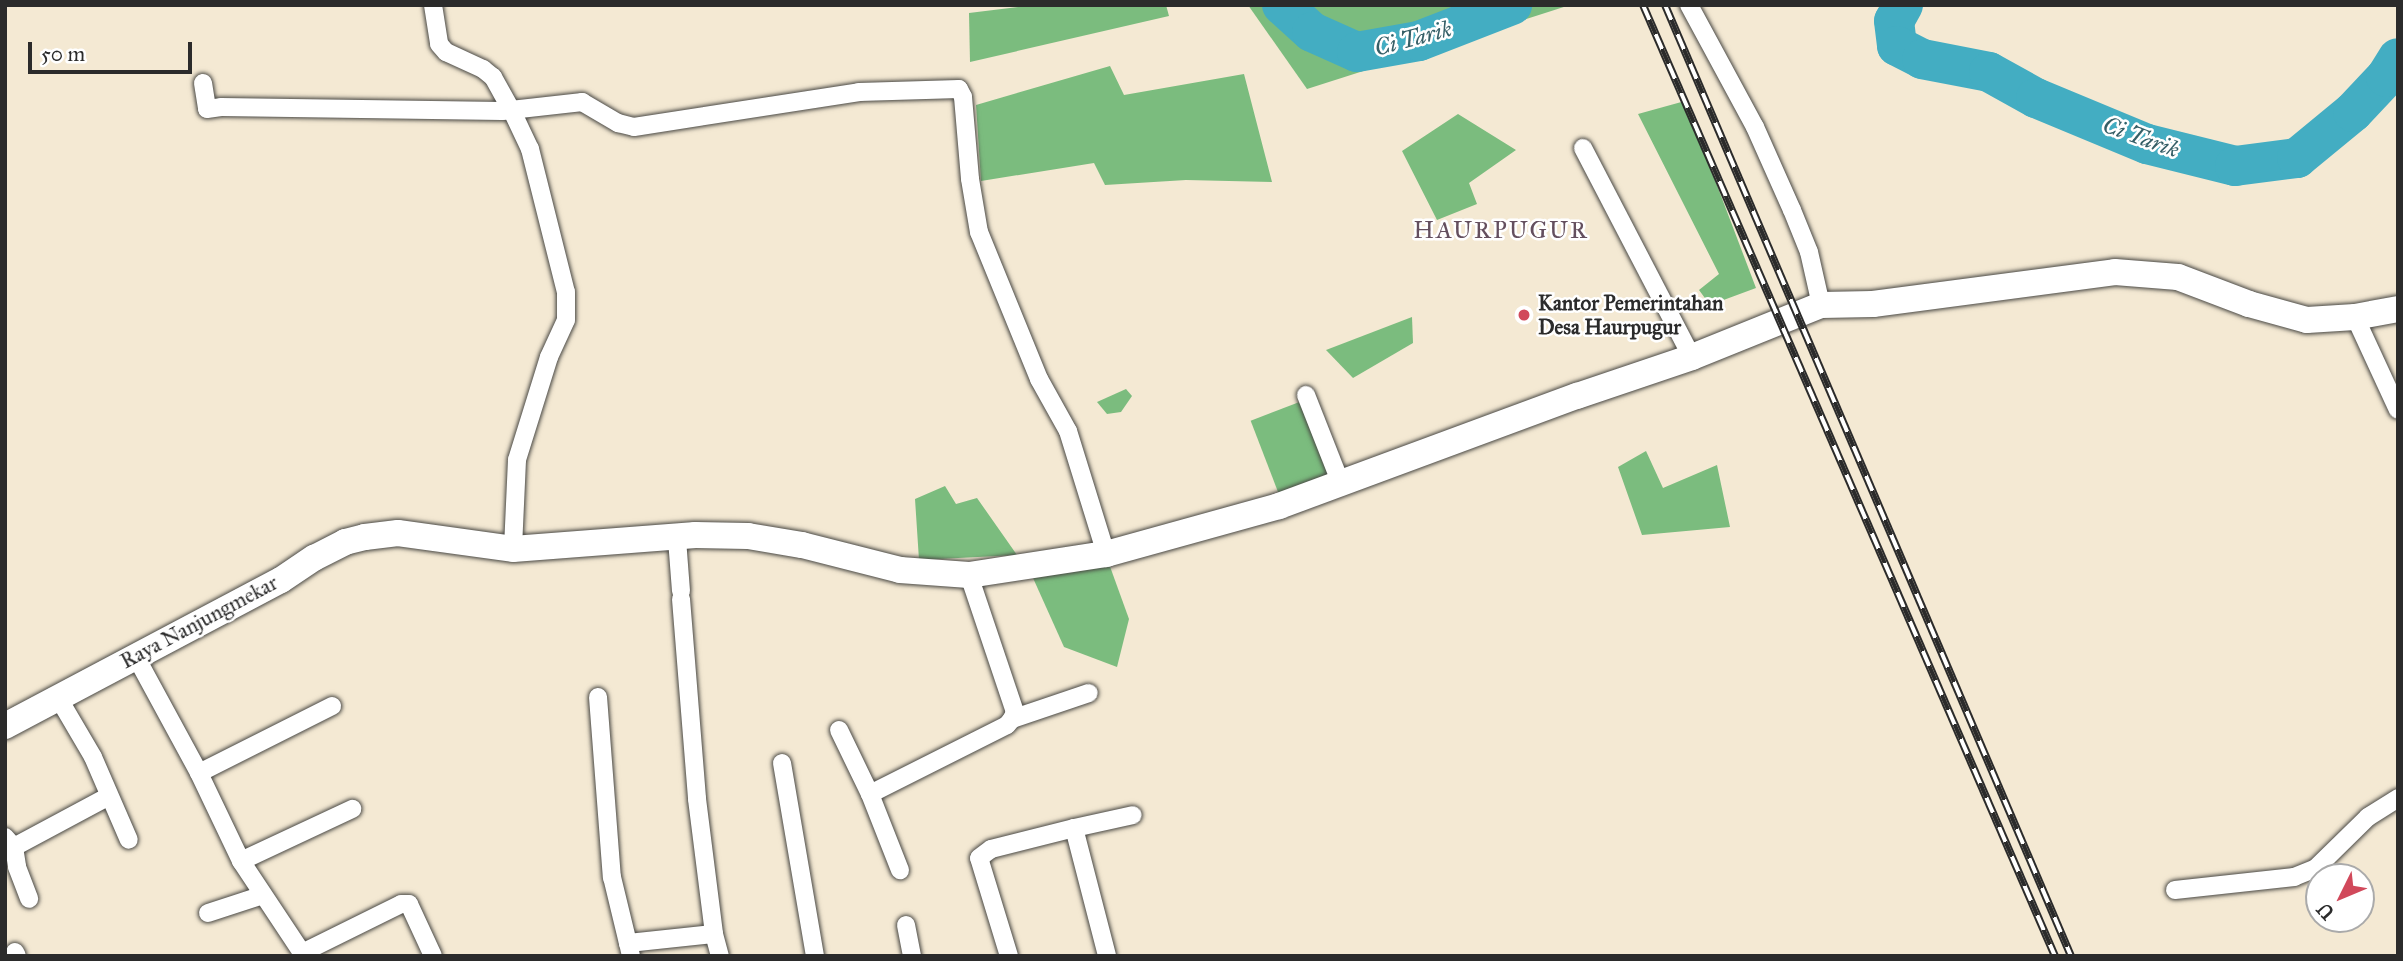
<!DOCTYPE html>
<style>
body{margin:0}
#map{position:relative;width:2403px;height:961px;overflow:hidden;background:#f4e9d3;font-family:"IM FELL Great Primer",serif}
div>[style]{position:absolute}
.forest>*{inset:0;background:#7bbc7e;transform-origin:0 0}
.river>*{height:40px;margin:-20px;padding:0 20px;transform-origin:20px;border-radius:20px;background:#43adc2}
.roads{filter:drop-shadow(0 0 2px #494844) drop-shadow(0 0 2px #494844)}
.street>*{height:18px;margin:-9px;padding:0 9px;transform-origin:9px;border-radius:9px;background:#fff}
.secondary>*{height:26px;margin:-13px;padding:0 13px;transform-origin:13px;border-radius:13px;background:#fff}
.rail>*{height:8px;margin-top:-4px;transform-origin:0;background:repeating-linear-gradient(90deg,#fff 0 16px,#2b2b2b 0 32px);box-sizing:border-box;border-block:2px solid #2b2b2b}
.dots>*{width:19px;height:19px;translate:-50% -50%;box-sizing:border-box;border:4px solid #fff;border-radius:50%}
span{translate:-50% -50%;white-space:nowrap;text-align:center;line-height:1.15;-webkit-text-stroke:5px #fff;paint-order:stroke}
.poi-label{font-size:21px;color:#2b2b2b;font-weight:700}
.left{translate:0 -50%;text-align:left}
.street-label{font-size:21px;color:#2b2b2b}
.water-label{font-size:23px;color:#355f67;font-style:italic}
.quarter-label{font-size:24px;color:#644f5e;letter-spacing:2px}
.frame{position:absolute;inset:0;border:7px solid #2b2b2b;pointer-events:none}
.north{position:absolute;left:2305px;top:863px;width:70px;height:70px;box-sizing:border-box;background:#fff;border:2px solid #aaa;border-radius:50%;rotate:227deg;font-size:19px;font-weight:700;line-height:28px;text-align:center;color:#2b2b2b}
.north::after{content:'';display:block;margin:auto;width:24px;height:32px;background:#d1495b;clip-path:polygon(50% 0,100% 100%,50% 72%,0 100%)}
.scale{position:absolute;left:28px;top:42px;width:164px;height:32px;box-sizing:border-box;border:4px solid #2b2b2b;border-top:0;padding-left:9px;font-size:21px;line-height:24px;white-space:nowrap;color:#2b2b2b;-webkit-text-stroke:5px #fff;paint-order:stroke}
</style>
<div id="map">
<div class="forest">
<i style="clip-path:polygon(1034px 5px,1166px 5px,1169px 16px,970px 62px,969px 13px)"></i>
<i style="clip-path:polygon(1248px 5px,1570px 5px,1307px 89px)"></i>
<i style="clip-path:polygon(1110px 66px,1124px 95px,1244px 74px,1272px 182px,1186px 180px,1105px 185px,1094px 163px,981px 181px,976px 105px)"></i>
<i style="clip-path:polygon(1685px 101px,1756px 288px,1710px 305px,1699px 290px,1719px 274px,1638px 114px)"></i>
<i style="clip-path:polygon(1458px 114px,1516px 150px,1469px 183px,1477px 204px,1437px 220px,1402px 151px)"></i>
<i style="clip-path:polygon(1412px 317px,1413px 343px,1353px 378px,1326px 350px)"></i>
<i style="clip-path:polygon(1126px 389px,1132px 396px,1121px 412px,1107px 414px,1097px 402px)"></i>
<i style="left:1302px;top:401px;width:79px;height:55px;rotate:69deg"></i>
<i style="clip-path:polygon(1646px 451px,1663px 488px,1717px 465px,1730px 527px,1642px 535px,1618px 467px)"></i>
<i style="clip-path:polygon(945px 486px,956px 504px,977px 498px,1017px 555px,919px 560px,915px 499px)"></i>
<i style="clip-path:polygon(1108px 561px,1129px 619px,1117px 667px,1064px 647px,1033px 578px)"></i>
</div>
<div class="river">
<i style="left:1282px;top:5px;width:40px;rotate:42deg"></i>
<i style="left:1312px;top:32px;width:49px;rotate:24deg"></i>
<i style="left:1357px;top:52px;width:63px;rotate:-10.1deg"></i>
<i style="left:1419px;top:41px;width:100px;rotate:-21.2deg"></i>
<i style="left:1903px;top:5px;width:18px;rotate:119deg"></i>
<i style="left:1894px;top:21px;width:25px;rotate:83deg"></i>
<i style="left:1897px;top:46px;width:28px;rotate:27deg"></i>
<i style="left:1922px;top:59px;width:68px;rotate:11deg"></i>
<i style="left:1989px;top:72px;width:54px;rotate:29deg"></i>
<i style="left:2036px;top:98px;width:120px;rotate:22.5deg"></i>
<i style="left:2147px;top:144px;width:91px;rotate:14deg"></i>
<i style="left:2235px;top:166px;width:63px;rotate:-7.4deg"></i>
<i style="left:2297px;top:158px;width:72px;rotate:-39.4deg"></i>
<i style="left:2353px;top:112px;width:48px;rotate:-46.7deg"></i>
<i style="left:2386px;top:77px;width:22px;rotate:-58deg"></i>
</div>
<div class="roads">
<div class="street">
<i style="left:433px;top:5px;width:39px;rotate:81deg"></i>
<i style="left:439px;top:44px;width:11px;rotate:49deg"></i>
<i style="left:446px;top:52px;width:41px;rotate:24.7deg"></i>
<i style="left:483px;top:69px;width:13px;rotate:39deg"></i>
<i style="left:493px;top:77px;width:39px;rotate:61deg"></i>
<i style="left:512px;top:111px;width:42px;rotate:64.7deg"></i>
<i style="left:530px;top:149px;width:147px;rotate:75.9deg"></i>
<i style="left:566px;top:292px;width:28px;rotate:90deg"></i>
<i style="left:566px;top:320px;width:41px;rotate:114.7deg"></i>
<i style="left:549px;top:357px;width:108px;rotate:107.3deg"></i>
<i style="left:517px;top:460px;width:89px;rotate:92.6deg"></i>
<i style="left:1689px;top:5px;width:139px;rotate:61.6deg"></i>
<i style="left:1755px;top:127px;width:91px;rotate:66deg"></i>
<i style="left:1792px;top:210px;width:45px;rotate:68deg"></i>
<i style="left:1809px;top:252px;width:54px;rotate:77.2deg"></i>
<i style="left:203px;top:83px;width:26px;rotate:81deg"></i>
<i style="left:207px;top:109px;width:14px;rotate:-8deg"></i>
<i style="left:221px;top:107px;width:281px;rotate:0.8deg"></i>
<i style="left:502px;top:111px;width:81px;rotate:-6.4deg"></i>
<i style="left:582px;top:102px;width:42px;rotate:30.3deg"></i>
<i style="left:618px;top:123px;width:16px;rotate:14deg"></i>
<i style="left:634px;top:127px;width:228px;rotate:-8.8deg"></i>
<i style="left:859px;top:92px;width:100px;rotate:-1.7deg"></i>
<i style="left:959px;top:89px;width:9px;rotate:63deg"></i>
<i style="left:963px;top:97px;width:82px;rotate:85.1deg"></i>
<i style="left:970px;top:179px;width:54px;rotate:80.4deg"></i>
<i style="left:979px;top:232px;width:159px;rotate:67.8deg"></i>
<i style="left:1039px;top:379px;width:60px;rotate:60.9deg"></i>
<i style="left:1068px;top:431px;width:129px;rotate:72.8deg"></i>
<i style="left:1583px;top:148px;width:236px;rotate:62.5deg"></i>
<i style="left:2355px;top:317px;width:102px;rotate:65.2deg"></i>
<i style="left:1306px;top:395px;width:96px;rotate:68.5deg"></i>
<i style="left:677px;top:539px;width:52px;rotate:85.6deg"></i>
<i style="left:681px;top:599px;width:201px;rotate:85.4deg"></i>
<i style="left:697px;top:799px;width:136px;rotate:82.8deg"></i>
<i style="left:714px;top:934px;width:23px;rotate:75deg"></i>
<i style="left:135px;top:655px;width:134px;rotate:61.5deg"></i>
<i style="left:199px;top:773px;width:98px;rotate:64.5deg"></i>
<i style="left:241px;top:861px;width:114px;rotate:56.4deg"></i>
<i style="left:598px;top:697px;width:181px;rotate:85.6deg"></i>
<i style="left:612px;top:877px;width:68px;rotate:76.4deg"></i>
<i style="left:59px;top:699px;width:67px;rotate:59.6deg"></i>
<i style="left:93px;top:757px;width:90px;rotate:66.6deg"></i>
<i style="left:1012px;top:719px;width:81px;rotate:-18.7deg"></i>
<i style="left:839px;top:730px;width:71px;rotate:64.2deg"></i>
<i style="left:870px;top:794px;width:82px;rotate:68.5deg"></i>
<i style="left:782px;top:763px;width:196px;rotate:80.3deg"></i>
<i style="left:199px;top:773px;width:149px;rotate:-26.7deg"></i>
<i style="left:870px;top:794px;width:153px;rotate:-26.7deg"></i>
<i style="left:1007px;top:725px;width:8px;rotate:-50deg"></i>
<i style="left:1012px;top:719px;width:8px;rotate:-67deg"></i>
<i style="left:1015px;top:712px;width:145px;rotate:-108.6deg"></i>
<i style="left:1074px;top:828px;width:60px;rotate:-12.4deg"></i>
<i style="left:5px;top:837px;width:13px;rotate:48deg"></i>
<i style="left:14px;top:847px;width:20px;rotate:81deg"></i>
<i style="left:17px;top:867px;width:34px;rotate:69deg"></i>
<i style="left:14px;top:847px;width:108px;rotate:-28.2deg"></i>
<i style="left:241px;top:861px;width:123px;rotate:-25.1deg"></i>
<i style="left:2175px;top:890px;width:120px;rotate:-6.2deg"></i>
<i style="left:2294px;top:877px;width:24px;rotate:-22deg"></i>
<i style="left:2316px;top:868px;width:73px;rotate:-44.4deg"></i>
<i style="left:2368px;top:817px;width:36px;rotate:-32deg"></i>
<i style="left:208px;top:913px;width:58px;rotate:-18.1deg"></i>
<i style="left:906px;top:925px;width:32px;rotate:79deg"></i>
<i style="left:15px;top:952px;width:4px;rotate:63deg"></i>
<i style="left:302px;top:953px;width:110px;rotate:-26.3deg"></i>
<i style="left:401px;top:904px;width:8px"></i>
<i style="left:409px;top:904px;width:57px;rotate:65.2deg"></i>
<i style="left:631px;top:956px;width:13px;rotate:-103deg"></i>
<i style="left:628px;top:943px;width:86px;rotate:-6deg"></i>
<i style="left:1009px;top:956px;width:102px;rotate:-107deg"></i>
<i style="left:979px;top:858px;width:15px;rotate:-37deg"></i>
<i style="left:991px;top:849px;width:86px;rotate:-14.2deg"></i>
<i style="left:1074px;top:828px;width:132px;rotate:75.5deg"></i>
</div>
<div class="secondary">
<i style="left:5px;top:726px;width:312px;rotate:-27.9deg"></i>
<i style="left:281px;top:580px;width:40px;rotate:-34deg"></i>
<i style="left:314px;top:558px;width:35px;rotate:-27deg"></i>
<i style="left:345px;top:542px;width:21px;rotate:-14deg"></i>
<i style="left:365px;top:537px;width:33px;rotate:-7deg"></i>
<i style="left:398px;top:533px;width:116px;rotate:7.9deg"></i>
<i style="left:513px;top:549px;width:183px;rotate:-4.4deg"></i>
<i style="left:695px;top:535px;width:53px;rotate:1.1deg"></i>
<i style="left:748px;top:536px;width:55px;rotate:9.5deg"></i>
<i style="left:802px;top:545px;width:101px;rotate:14.3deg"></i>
<i style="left:900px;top:570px;width:69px;rotate:4.1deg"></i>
<i style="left:969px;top:575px;width:139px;rotate:-8.7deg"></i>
<i style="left:1106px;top:554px;width:180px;rotate:-15.5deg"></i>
<i style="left:1279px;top:506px;width:318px;rotate:-20.3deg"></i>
<i style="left:1577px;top:396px;width:121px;rotate:-18.7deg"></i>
<i style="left:1692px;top:357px;width:139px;rotate:-22deg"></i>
<i style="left:1821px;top:305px;width:52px;rotate:-1.1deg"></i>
<i style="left:1873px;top:304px;width:244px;rotate:-7.5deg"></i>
<i style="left:2115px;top:272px;width:63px;rotate:4.5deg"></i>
<i style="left:2178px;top:277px;width:76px;rotate:20.8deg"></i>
<i style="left:2249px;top:304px;width:60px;rotate:15.4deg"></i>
<i style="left:2307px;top:320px;width:48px;rotate:-3.6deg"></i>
<i style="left:2355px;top:317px;width:44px;rotate:-10.5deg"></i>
</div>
</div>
<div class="rail">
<i style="left:1643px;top:5px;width:1036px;rotate:66.58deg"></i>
<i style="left:1665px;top:5px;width:1034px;rotate:66.88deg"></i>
</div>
<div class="dots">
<i style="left:1524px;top:315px;background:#d1495b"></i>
</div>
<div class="poi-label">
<span class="left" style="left:1538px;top:315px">Kantor Pemerintahan<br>Desa Haurpugur</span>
</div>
<div class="street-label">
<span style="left:199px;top:622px;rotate:-28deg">Raya Nanjungmekar</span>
</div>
<div class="water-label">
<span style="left:1413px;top:38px;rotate:-15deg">Ci Tarik</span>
<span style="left:2141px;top:137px;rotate:20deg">Ci Tarik</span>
</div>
<div class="quarter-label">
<span style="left:1501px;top:231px">HAURPUGUR</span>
</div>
<div class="frame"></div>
<div class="north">U</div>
<div class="scale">50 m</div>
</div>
